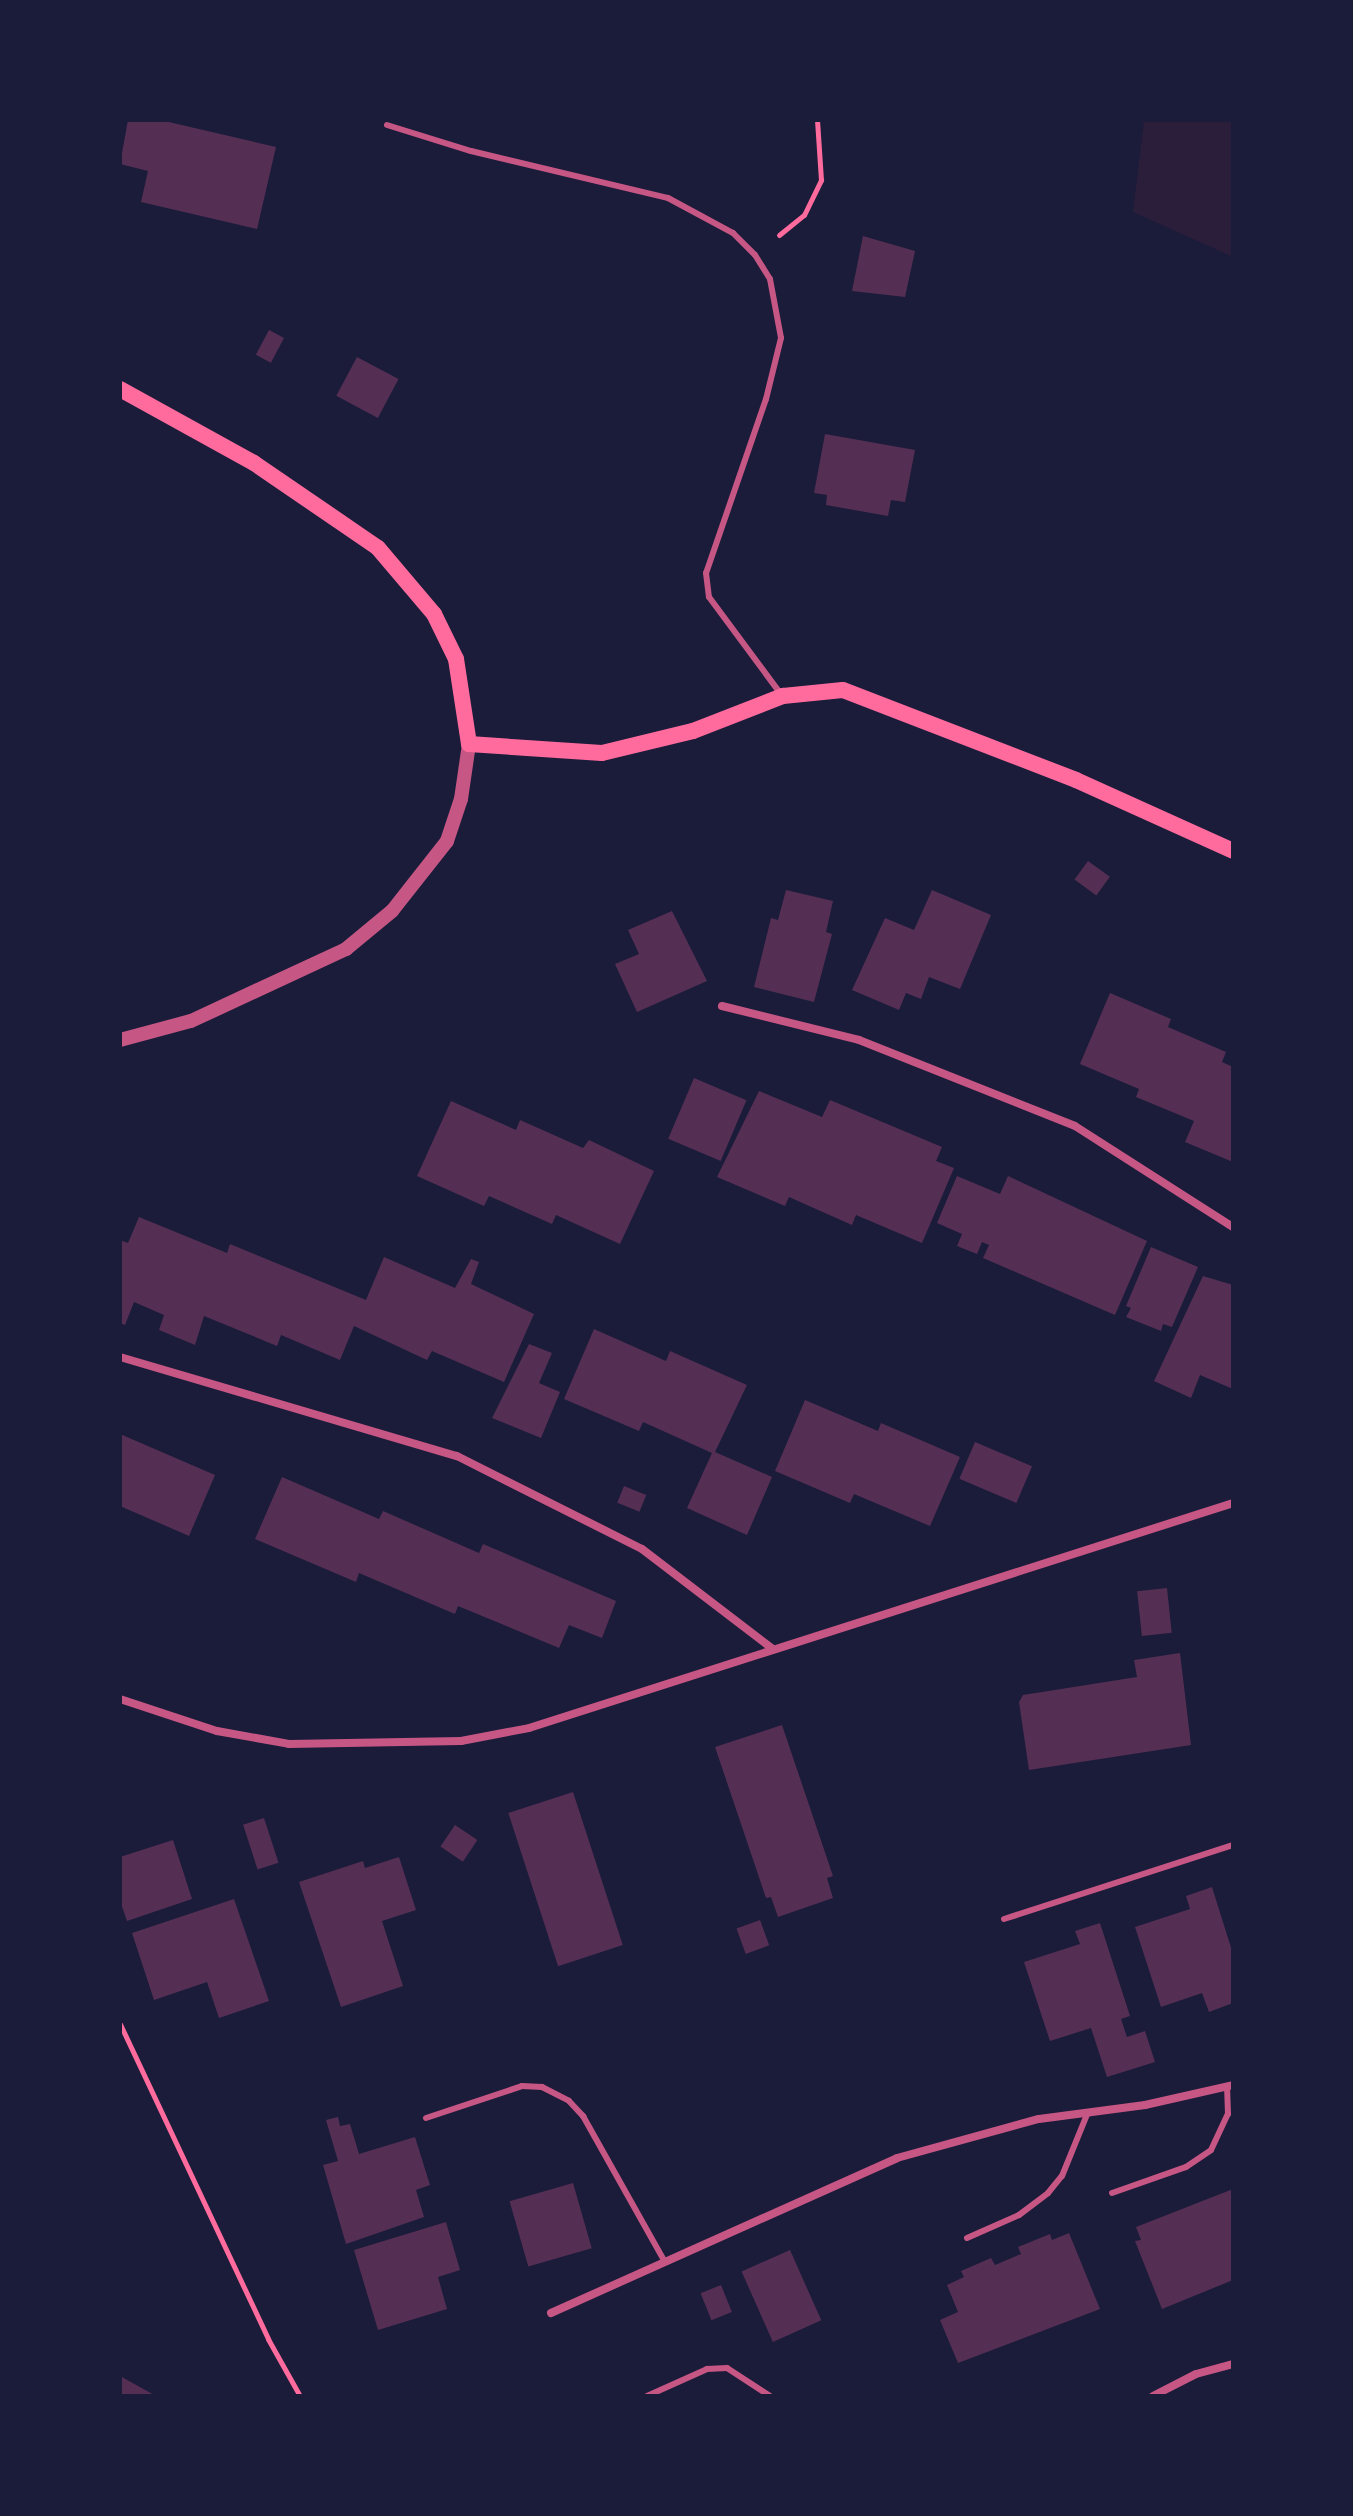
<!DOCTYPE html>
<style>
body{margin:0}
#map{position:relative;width:1353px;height:2516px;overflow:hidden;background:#1b1b3a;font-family:"Varela Round",sans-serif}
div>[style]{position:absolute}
.green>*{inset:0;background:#2a1e3b}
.building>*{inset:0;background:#542f53;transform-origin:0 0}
.path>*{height:5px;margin:-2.5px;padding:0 2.5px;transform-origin:2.5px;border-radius:2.5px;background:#ff6b9d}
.service>*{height:6px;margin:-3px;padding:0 3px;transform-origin:3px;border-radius:3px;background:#c65784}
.minor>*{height:8px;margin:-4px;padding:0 4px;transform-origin:4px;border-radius:4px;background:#c65784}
.tertiary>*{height:14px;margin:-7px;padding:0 7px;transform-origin:7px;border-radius:7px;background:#c65784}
.secondary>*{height:16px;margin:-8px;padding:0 8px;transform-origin:8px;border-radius:8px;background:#ff6b9d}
span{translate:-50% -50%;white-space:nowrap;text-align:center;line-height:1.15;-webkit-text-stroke:7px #1b1b3a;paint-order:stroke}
.frame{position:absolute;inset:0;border:122px solid #1b1b3a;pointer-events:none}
</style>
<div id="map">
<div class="green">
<i style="clip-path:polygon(1144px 120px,1233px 120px,1233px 257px,1133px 212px)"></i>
</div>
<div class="building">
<i style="clip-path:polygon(128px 120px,160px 120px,276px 147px,257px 229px,141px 202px,148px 171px,120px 164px)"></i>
<i style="clip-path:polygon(863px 236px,915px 251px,905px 297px,852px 291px)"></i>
<i style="left:269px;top:330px;width:17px;height:28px;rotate:28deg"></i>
<i style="left:357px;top:357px;width:47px;height:44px;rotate:28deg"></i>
<i style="clip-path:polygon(825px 434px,915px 450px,905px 502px,891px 500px,888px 516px,826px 505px,827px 495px,814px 493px)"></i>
<i style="left:1088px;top:861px;width:27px;height:23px;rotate:36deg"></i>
<i style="clip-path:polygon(786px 890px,833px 901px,826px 932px,832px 934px,814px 1002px,754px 987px,771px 918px,778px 920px)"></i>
<i style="clip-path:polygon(932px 890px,991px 915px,960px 989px,929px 977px,921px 999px,906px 993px,899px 1010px,852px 990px,885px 918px,914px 930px)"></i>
<i style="clip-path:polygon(672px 911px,707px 981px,637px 1012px,615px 964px,639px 954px,628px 930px)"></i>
<i style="clip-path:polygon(1110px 993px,1171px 1019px,1168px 1027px,1226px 1052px,1222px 1062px,1233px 1067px,1233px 1162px,1185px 1142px,1194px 1121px,1136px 1097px,1139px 1089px,1080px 1064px)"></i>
<i style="left:694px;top:1078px;width:57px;height:66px;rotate:23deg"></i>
<i style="clip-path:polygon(759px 1091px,822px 1117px,830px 1100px,942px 1147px,936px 1161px,954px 1168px,922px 1243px,856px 1215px,852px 1225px,789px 1197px,785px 1206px,717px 1177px)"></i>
<i style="clip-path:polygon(451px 1101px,516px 1130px,520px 1120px,583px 1148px,589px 1140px,654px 1171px,620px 1244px,556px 1215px,552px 1224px,489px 1196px,484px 1206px,417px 1176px)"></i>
<i style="clip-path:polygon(957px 1176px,1000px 1194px,1008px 1176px,1147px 1241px,1115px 1315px,983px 1258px,989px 1245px,982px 1242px,977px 1254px,957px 1246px,962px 1234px,937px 1223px)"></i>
<i style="clip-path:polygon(139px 1217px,227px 1253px,230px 1244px,366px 1300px,384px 1257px,455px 1288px,471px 1259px,479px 1262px,471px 1284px,534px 1314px,504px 1382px,432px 1351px,427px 1360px,354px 1326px,340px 1360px,281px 1335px,277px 1346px,204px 1316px,195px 1345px,159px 1330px,164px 1315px,134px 1302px,125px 1325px,120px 1323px,120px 1240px,128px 1243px)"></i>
<i style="clip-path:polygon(1151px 1247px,1198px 1267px,1172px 1327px,1163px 1324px,1161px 1331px,1126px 1317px,1131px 1308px,1126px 1306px)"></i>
<i style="clip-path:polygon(1203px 1276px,1233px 1285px,1233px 1389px,1200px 1375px,1191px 1398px,1154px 1381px)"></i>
<i style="clip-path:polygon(594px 1329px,666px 1361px,670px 1351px,747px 1385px,715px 1452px,772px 1477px,747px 1535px,687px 1508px,712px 1453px,643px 1422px,639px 1431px,564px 1399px)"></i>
<i style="clip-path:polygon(529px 1344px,552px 1353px,539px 1383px,560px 1392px,541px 1438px,492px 1418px)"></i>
<i style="clip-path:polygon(805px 1400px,878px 1431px,881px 1423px,960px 1457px,930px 1526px,854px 1494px,850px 1503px,775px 1471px)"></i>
<i style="clip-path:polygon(120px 1434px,215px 1475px,189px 1536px,120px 1506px)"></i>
<i style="left:975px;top:1442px;width:62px;height:40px;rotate:23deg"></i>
<i style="clip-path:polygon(282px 1477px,379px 1519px,383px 1511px,479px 1553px,483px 1544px,616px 1601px,602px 1638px,569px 1625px,559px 1648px,458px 1606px,455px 1614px,359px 1573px,356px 1582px,255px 1539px)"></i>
<i style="left:624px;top:1486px;width:24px;height:18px;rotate:22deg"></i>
<i style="left:1167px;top:1588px;width:45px;height:30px;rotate:84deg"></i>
<i style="clip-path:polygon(1180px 1653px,1191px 1745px,1029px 1770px,1019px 1702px,1023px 1695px,1137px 1677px,1134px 1660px)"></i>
<i style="clip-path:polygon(782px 1725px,833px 1876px,827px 1878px,833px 1898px,778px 1917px,771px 1897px,766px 1898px,715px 1747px)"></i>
<i style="left:573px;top:1792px;width:161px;height:68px;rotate:72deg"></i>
<i style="left:264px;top:1818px;width:47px;height:22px;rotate:72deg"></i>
<i style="left:455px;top:1825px;width:27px;height:26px;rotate:34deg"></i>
<i style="clip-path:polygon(173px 1840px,192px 1899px,127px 1921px,120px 1901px,120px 1857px)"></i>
<i style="clip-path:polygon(399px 1857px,416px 1910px,382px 1921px,403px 1986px,341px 2007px,299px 1882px,363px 1861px,365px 1868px)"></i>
<i style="clip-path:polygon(1212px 1887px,1233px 1954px,1233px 2003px,1209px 2012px,1202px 1993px,1161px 2007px,1135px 1927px,1190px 1909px,1186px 1896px)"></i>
<i style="clip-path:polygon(234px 1899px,269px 2001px,219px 2018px,207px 1982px,154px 2000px,132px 1933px)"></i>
<i style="left:760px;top:1920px;width:27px;height:25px;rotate:70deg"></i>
<i style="clip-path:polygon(1100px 1923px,1130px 2016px,1121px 2019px,1127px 2037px,1145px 2031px,1155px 2062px,1107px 2077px,1091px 2028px,1050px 2041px,1024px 1962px,1080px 1944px,1075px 1931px)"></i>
<i style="clip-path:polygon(338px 2117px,340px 2126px,350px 2124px,359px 2154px,415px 2137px,430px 2185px,416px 2190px,424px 2217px,346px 2244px,323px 2165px,338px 2161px,326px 2120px)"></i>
<i style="left:573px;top:2183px;width:68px;height:66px;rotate:74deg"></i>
<i style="clip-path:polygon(1233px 2189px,1233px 2280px,1162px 2309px,1135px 2241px,1141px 2240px,1136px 2227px)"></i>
<i style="clip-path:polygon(446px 2222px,460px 2270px,438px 2277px,447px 2309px,378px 2330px,354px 2250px)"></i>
<i style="clip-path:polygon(1069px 2233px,1100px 2309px,958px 2363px,940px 2320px,958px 2312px,947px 2285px,964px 2277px,961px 2271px,991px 2258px,995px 2265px,1021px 2254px,1018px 2247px,1050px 2234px,1052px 2240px)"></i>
<i style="left:790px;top:2250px;width:77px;height:53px;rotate:66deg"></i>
<i style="left:721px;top:2285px;width:29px;height:22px;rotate:68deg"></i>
<i style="clip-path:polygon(120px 2376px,156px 2396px,120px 2396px)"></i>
</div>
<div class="path">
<i style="left:779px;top:235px;width:32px;rotate:-39deg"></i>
<i style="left:804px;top:215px;width:39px;rotate:-64deg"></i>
<i style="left:821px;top:180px;width:60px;rotate:-93.8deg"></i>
<i style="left:120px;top:2024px;width:348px;rotate:64.8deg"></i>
<i style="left:268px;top:2339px;width:65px;rotate:60.7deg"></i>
</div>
<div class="service">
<i style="left:387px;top:125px;width:88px;rotate:17.2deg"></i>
<i style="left:471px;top:151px;width:203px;rotate:13.4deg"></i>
<i style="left:668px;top:198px;width:74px;rotate:28.3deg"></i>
<i style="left:733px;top:233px;width:31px;rotate:45deg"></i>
<i style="left:755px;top:255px;width:28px;rotate:58deg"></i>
<i style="left:770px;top:279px;width:60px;rotate:79.4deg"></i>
<i style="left:781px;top:338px;width:63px;rotate:103.8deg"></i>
<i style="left:766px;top:399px;width:184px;rotate:109deg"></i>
<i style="left:706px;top:573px;width:24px;rotate:83deg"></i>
<i style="left:709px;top:597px;width:119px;rotate:53.5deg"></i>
<i style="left:1004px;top:1919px;width:241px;rotate:-17.9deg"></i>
<i style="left:426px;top:2118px;width:101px;rotate:-18.4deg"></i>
<i style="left:522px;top:2086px;width:20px;rotate:3deg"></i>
<i style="left:542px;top:2087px;width:30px;rotate:27deg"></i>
<i style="left:569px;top:2101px;width:21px;rotate:47deg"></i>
<i style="left:583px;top:2116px;width:167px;rotate:60.7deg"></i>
<i style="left:1112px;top:2193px;width:78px;rotate:-19.4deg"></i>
<i style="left:1186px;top:2167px;width:30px;rotate:-34deg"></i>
<i style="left:1211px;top:2150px;width:40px;rotate:-65deg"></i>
<i style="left:1228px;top:2114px;width:27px;rotate:-92deg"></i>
<i style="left:967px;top:2238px;width:57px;rotate:-23.9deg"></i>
<i style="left:1019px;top:2215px;width:36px;rotate:-37deg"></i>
<i style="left:1048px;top:2193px;width:22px;rotate:-51deg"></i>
<i style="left:1062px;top:2176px;width:69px;rotate:-67.9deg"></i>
<i style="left:647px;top:2396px;width:66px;rotate:-24.2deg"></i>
<i style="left:707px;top:2369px;width:20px;rotate:-3deg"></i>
<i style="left:727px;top:2368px;width:51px;rotate:33.1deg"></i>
</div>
<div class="minor">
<i style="left:722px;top:1006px;width:141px;rotate:13.9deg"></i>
<i style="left:859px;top:1040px;width:232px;rotate:21.7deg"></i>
<i style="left:1075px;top:1126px;width:188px;rotate:32.6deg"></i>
<i style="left:120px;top:1357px;width:351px;rotate:16.4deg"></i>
<i style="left:457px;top:1456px;width:207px;rotate:26.7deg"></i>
<i style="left:642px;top:1549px;width:165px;rotate:37.4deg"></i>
<i style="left:120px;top:1699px;width:102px;rotate:18.3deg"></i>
<i style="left:217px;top:1731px;width:73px;rotate:10.2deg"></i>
<i style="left:289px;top:1744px;width:172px;rotate:-1deg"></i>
<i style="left:461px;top:1741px;width:69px;rotate:-10.8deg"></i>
<i style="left:529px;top:1728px;width:739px;rotate:-17.72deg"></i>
<i style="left:551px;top:2313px;width:379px;rotate:-24.1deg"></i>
<i style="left:897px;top:2158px;width:147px;rotate:-15.4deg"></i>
<i style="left:1039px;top:2119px;width:107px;rotate:-7.5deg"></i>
<i style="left:1145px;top:2105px;width:90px;rotate:-12.8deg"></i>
<i style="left:1153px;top:2396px;width:48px;rotate:-27.1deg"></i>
<i style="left:1196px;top:2374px;width:38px;rotate:-15deg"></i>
</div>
<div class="tertiary">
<i style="left:120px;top:1040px;width:73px;rotate:-15deg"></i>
<i style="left:191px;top:1021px;width:171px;rotate:-24.9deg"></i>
<i style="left:346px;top:949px;width:60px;rotate:-39.6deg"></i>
<i style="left:392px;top:911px;width:89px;rotate:-51.8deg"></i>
<i style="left:447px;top:841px;width:44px;rotate:-71.6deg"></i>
<i style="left:461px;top:799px;width:56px;rotate:-81.7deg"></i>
</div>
<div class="secondary">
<i style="left:120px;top:389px;width:153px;rotate:28.9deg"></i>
<i style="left:254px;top:463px;width:150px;rotate:34.4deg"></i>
<i style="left:378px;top:548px;width:87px;rotate:49.7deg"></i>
<i style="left:434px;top:614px;width:50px;rotate:63.9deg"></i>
<i style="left:456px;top:659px;width:86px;rotate:81.3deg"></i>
<i style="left:469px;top:744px;width:133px;rotate:3.9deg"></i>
<i style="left:602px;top:753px;width:94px;rotate:-13.6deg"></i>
<i style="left:693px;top:731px;width:97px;rotate:-21.3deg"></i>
<i style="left:783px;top:696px;width:60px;rotate:-5.7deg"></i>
<i style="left:843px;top:690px;width:250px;rotate:21.1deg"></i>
<i style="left:1076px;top:780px;width:172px;rotate:24.3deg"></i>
</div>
<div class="frame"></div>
</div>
